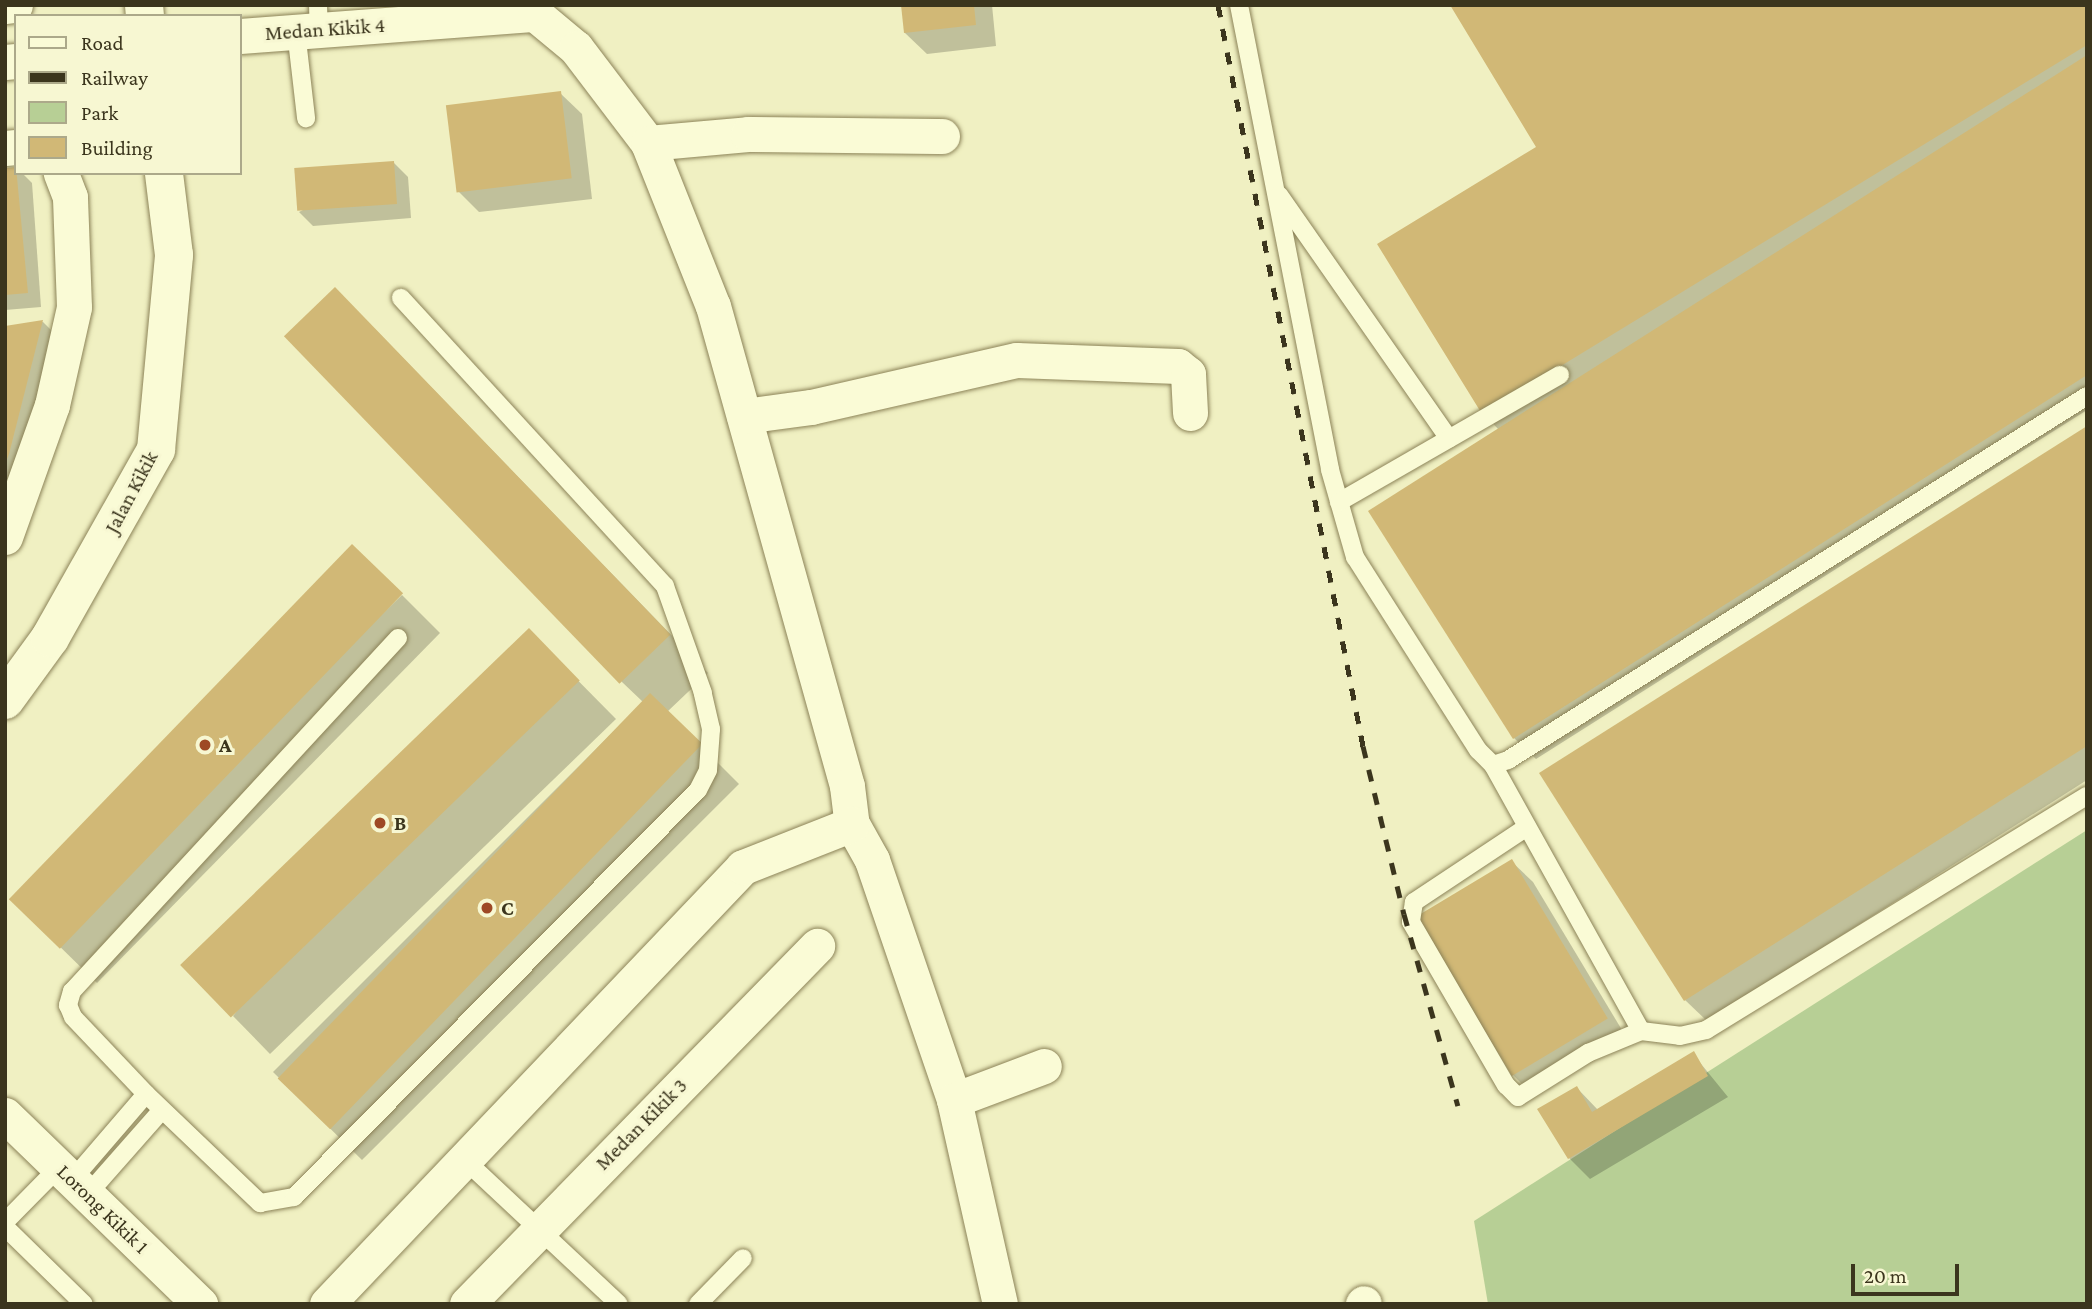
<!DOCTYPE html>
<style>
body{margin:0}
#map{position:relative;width:2092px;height:1309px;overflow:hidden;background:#f0f0c2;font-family:"Crimson Pro",serif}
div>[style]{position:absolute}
.green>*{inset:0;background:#b7cf95}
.shadow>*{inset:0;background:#0003}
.building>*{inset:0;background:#d1b876;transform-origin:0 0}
.roads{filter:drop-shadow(0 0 2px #8c8358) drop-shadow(0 0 2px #8c8358)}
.service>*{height:18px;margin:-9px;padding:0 9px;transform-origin:9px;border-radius:9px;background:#fafbd6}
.minor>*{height:35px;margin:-17.5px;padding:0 17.5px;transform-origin:17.5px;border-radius:17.5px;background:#fafbd6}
.tertiary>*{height:38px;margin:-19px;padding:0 19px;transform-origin:19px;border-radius:19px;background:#fafbd6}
.rail>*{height:5px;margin-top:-2.5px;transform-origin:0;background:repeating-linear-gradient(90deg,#3b351d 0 12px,transparent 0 24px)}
.dots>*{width:19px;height:19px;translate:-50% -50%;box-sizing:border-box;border:4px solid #f7f7d2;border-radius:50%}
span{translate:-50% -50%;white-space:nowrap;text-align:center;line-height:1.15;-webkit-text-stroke:6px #f7f7d2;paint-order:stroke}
.street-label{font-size:21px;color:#3b351d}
.poi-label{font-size:21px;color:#3b351d;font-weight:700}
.left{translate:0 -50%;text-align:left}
.frame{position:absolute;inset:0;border:7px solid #3b351d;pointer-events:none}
.legend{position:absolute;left:14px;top:14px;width:228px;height:161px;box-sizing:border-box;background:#f7f7d2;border:2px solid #aca98a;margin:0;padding:9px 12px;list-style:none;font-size:21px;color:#3b351d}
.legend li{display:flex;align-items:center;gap:14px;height:35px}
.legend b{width:35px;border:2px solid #aca98a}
.scale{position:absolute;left:1851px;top:1264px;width:108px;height:32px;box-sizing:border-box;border:4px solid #3b351d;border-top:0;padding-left:9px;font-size:21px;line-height:24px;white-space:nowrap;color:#3b351d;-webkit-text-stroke:5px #f7f7d2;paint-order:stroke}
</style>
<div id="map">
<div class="green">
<i style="clip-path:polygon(2087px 830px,2087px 1304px,1488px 1304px,1474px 1221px)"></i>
</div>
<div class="shadow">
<i style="clip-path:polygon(903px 5px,992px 5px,996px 46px,927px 54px,905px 33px)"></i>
<i style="clip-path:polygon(2087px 5px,2087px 410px,1536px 759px,1514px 738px,1499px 430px,1483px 413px,1539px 148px)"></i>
<i style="clip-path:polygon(560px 93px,582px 114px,592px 199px,479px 212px,458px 191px)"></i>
<i style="clip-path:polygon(394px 163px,408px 177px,411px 218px,313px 226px,299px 212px)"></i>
<i style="clip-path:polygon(5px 170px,22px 173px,32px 183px,41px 307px,5px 310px)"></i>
<i style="clip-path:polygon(43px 322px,57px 336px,5px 510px,5px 327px)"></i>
<i style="clip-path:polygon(373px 327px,708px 673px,667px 712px,739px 784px,362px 1160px,273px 1072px,643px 702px,622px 682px)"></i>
<i style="clip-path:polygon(2087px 428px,2087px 780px,1707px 1021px,1685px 1000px)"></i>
<i style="clip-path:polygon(402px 595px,440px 633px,97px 983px,48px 935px)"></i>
<i style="clip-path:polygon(529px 631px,616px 719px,270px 1054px,233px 1016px)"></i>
<i style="clip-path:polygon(1511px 861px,1533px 882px,1628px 1040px,1534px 1096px,1513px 1075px,1418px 918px)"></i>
<i style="clip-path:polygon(1693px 1054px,1728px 1097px,1590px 1179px,1569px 1158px,1577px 1088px,1598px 1110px)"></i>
</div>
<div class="building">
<i style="clip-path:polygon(901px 5px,974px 5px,976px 25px,904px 33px)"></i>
<i style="clip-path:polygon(1450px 5px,2087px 5px,2087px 45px,1482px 414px,1377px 244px,1536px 147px)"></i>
<i style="clip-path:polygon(2087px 55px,2087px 375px,1513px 739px,1368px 511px)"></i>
<i style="left:561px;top:91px;width:88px;height:116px;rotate:83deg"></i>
<i style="left:394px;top:161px;width:43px;height:100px;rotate:86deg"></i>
<i style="clip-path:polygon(16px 167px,28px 293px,5px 295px,5px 168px)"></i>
<i style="left:335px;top:287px;width:483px;height:71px;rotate:46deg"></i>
<i style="clip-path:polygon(43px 320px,9px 454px,5px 464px,5px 326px)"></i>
<i style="clip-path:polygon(2087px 426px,2087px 746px,1684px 1001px,1539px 773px)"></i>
<i style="left:352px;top:544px;width:71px;height:494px;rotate:44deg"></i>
<i style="left:529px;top:628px;width:73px;height:485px;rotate:46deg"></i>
<i style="left:650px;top:693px;width:73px;height:536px;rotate:44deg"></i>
<i style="left:1512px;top:859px;width:186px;height:112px;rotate:59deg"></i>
<i style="clip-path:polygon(1694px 1051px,1708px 1076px,1568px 1159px,1537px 1109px,1577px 1086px,1592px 1112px)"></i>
</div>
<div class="roads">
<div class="service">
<i style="left:318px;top:5px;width:25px;rotate:88deg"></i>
<i style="left:1239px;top:5px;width:474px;rotate:78.9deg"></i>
<i style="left:1330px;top:470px;width:91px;rotate:74deg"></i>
<i style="left:1355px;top:557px;width:229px;rotate:57.5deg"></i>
<i style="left:1478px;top:750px;width:21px;rotate:45deg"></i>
<i style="left:1493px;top:765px;width:16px;rotate:-18deg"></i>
<i style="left:1508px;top:760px;width:684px;rotate:-32.16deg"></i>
<i style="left:296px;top:31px;width:88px;rotate:83.4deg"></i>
<i style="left:1279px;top:195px;width:297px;rotate:55.1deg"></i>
<i style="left:1339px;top:502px;width:255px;rotate:-29.9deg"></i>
<i style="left:398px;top:638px;width:481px;rotate:132.7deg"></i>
<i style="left:72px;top:991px;width:15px;rotate:106deg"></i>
<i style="left:68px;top:1005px;width:13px;rotate:67deg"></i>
<i style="left:73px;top:1017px;width:106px;rotate:46.5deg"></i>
<i style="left:146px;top:1094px;width:158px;rotate:43.7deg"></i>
<i style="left:260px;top:1203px;width:35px;rotate:-10deg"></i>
<i style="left:294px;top:1197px;width:573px;rotate:-45.21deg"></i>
<i style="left:698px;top:790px;width:22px;rotate:-63deg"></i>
<i style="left:708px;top:770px;width:41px;rotate:-85.8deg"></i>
<i style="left:711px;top:729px;width:37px;rotate:-103deg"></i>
<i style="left:703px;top:693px;width:114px;rotate:-109.6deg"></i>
<i style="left:665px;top:586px;width:391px;rotate:-132.5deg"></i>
<i style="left:1493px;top:765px;width:304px;rotate:60.9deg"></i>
<i style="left:1527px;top:827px;width:136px;rotate:146.4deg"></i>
<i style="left:1414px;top:902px;width:20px;rotate:99deg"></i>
<i style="left:1411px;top:922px;width:189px;rotate:59.8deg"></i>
<i style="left:1506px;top:1085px;width:17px;rotate:45deg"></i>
<i style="left:1518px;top:1097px;width:83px;rotate:-32.2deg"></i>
<i style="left:1588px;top:1053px;width:57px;rotate:-22.5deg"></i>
<i style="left:1641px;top:1031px;width:39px;rotate:7deg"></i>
<i style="left:1680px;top:1036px;width:27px;rotate:-13deg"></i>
<i style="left:1706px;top:1030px;width:447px;rotate:-31.6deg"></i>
<i style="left:466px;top:1161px;width:209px;rotate:43.1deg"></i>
<i style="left:72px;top:1180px;width:113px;rotate:-49.3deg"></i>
<i style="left:87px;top:1195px;width:113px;rotate:-48.6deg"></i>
<i style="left:5px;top:1222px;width:77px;rotate:-45.5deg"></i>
<i style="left:5px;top:1227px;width:110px;rotate:44.3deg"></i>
<i style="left:698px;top:1304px;width:64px;rotate:-45.6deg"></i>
</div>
<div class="minor">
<i style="left:5px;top:6px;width:10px;rotate:-6deg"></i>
<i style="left:240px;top:36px;width:296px;rotate:-4.3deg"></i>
<i style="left:535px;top:14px;width:53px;rotate:39.7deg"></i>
<i style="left:576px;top:48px;width:119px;rotate:52.8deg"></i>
<i style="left:648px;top:143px;width:175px;rotate:68.3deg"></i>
<i style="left:713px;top:306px;width:498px;rotate:74.4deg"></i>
<i style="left:847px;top:786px;width:38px;rotate:83deg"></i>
<i style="left:852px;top:824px;width:41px;rotate:60.9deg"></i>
<i style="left:872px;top:860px;width:254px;rotate:71.1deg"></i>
<i style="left:954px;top:1100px;width:209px;rotate:77.3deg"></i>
<i style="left:5px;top:62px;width:11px;rotate:-5deg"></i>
<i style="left:648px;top:143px;width:100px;rotate:-5.1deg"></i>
<i style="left:748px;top:134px;width:194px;rotate:0.6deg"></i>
<i style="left:5px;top:148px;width:11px;rotate:-5deg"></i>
<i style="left:744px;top:416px;width:68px;rotate:-7.7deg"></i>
<i style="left:811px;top:407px;width:211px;rotate:-12.9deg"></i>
<i style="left:1017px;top:360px;width:161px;rotate:2.1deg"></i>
<i style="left:1178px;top:366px;width:13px;rotate:39deg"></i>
<i style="left:1188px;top:374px;width:39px;rotate:87deg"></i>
<i style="left:5px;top:537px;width:140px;rotate:-70.4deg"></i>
<i style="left:52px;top:405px;width:100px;rotate:-77.3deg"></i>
<i style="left:74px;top:307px;width:110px;rotate:-92.1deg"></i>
<i style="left:70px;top:197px;width:26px;rotate:-111deg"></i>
<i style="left:954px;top:1100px;width:96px;rotate:-20.7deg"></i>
<i style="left:5px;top:1115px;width:272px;rotate:44.1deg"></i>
<i style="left:327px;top:1304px;width:603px;rotate:-46.41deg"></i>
<i style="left:743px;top:867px;width:117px;rotate:-21.5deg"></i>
<i style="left:467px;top:1304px;width:501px;rotate:-45.65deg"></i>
<i style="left:1363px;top:1304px;width:1px;rotate:-45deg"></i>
</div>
<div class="tertiary">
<i style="left:144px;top:5px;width:11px;rotate:85deg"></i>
<i style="left:5px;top:700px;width:77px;rotate:-54deg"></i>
<i style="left:50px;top:638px;width:216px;rotate:-60.6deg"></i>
<i style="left:156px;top:450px;width:196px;rotate:-84.7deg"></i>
<i style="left:174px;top:255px;width:83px;rotate:-97deg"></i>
</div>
</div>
<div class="rail">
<i style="left:1218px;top:5px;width:755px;rotate:78.93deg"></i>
<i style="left:1363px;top:746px;width:173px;rotate:76.3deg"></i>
<i style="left:1404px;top:914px;width:199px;rotate:74.3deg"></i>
</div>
<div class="dots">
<i style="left:205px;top:745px;background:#9e4925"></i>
<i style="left:380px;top:823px;background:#9e4925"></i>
<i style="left:487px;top:908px;background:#9e4925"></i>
</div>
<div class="street-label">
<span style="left:325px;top:29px;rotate:-4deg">Medan Kikik 4</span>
<span style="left:131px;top:492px;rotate:-62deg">Jalan Kikik</span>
<span style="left:641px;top:1124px;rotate:-45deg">Medan Kikik 3</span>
<span style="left:103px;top:1209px;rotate:44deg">Lorong Kikik 1</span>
</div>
<div class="poi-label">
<span class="left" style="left:219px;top:745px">A</span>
<span class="left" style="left:394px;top:823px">B</span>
<span class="left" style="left:501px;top:908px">C</span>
</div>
<div class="frame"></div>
<ul class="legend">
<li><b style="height:9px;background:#fafbd6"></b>Road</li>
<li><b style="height:9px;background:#3b351d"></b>Railway</li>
<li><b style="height:19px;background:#b7cf95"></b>Park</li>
<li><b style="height:19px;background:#d1b876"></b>Building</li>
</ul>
<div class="scale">20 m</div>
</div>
